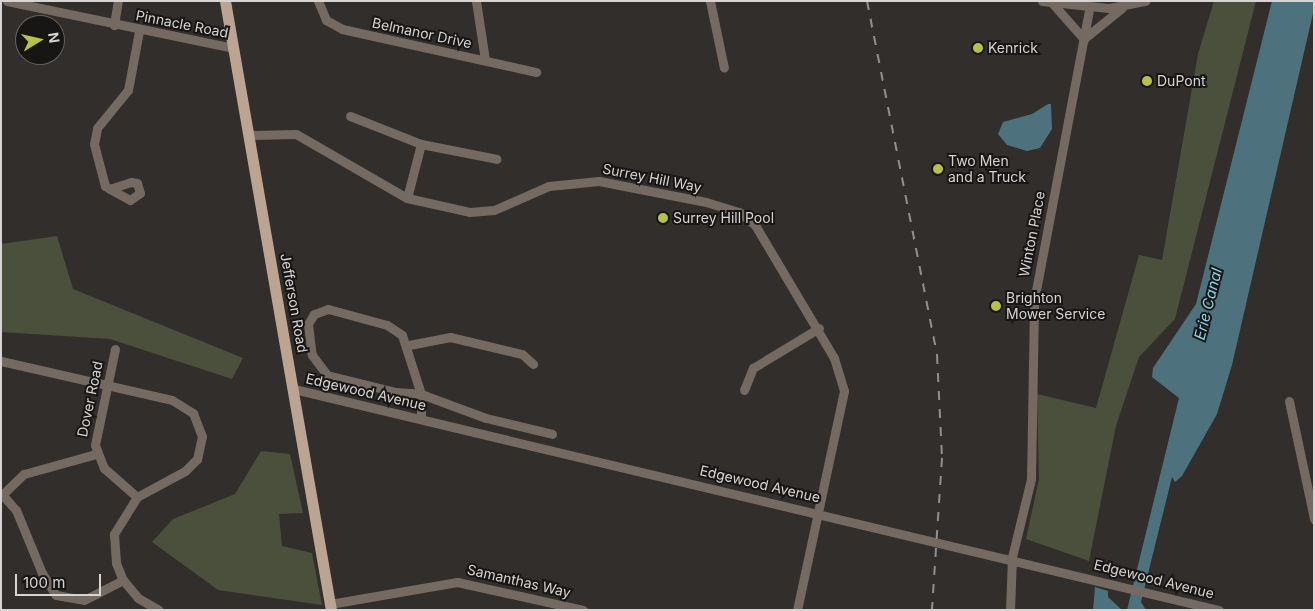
<!DOCTYPE html>
<style>
body{margin:0}
#map{position:relative;width:1315px;height:611px;overflow:hidden;background:#312e2b;font-family:Inter,sans-serif}
div>[style]{position:absolute}
.green>*{inset:0;background:#4a503b}
.water>*{inset:0;background:#4e727d}
.minor>*{height:9px;margin:-4.5px;padding:0 4.5px;transform-origin:4.5px;border-radius:4.5px;background:#756a61}
.major>*{height:11px;margin:-5.5px;padding:0 5.5px;transform-origin:5.5px;border-radius:5.5px;background:#bba592}
.rail>*{height:2px;margin-top:-1px;transform-origin:0;background:repeating-linear-gradient(90deg,#918e8c 0 9px,transparent 0 18px)}
.dots>*{width:14px;height:14px;translate:-50% -50%;box-sizing:border-box;border:2px solid #181615;border-radius:50%}
span{translate:-50% -50%;white-space:nowrap;text-align:center;line-height:1.15;-webkit-text-stroke:4px #181615;paint-order:stroke}
.street-label{font-size:14px;color:#d7d4d3}
.poi-label{font-size:14px;color:#d7d4d3}
.left{translate:0 -50%;text-align:left}
.water-label{font-size:15px;color:#8fd2e7;font-style:italic}
.frame{position:absolute;inset:0;border:2px solid #d7d4d3;pointer-events:none}
.north{position:absolute;left:15px;top:15px;width:50px;height:50px;box-sizing:border-box;background:#181615;border:1px solid #646261;border-radius:50%;rotate:81deg;font-size:14px;font-weight:700;line-height:20px;text-align:center;color:#d7d4d3}
.north::after{content:'';display:block;margin:auto;width:18px;height:22px;background:#b7c148;clip-path:polygon(50% 0,100% 100%,50% 72%,0 100%)}
.scale{position:absolute;left:15px;top:574px;width:86px;height:22px;box-sizing:border-box;border:2px solid #d7d4d3;border-top:0;padding-left:6px;font-size:15px;line-height:18px;white-space:nowrap;color:#d7d4d3;-webkit-text-stroke:4px #181615;paint-order:stroke}
</style>
<div id="map">
<div class="green">
<i style="clip-path:polygon(1214px 1px,1256px 1px,1175px 319px,1139px 357px,1116px 426px,1089px 561px,1026px 539px,1039px 479px,1037px 394px,1096px 408px,1139px 255px,1162px 260px,1198px 54px)"></i>
<i style="clip-path:polygon(57px 236px,73px 289px,243px 358px,232px 379px,110px 339px,1px 332px,1px 244px)"></i>
<i style="clip-path:polygon(261px 451px,290px 454px,303px 513px,279px 514px,282px 546px,312px 553px,322px 605px,218px 590px,152px 542px,173px 519px,235px 494px)"></i>
</div>
<div class="water">
<i style="clip-path:polygon(1272px 1px,1314px 1px,1314px 9px,1232px 365px,1217px 414px,1182px 476px,1175px 482px,1172px 477px,1141px 602px,1146px 610px,1127px 610px,1179px 398px,1152px 377px,1153px 368px,1196px 304px)"></i>
<i style="clip-path:polygon(1048px 104px,1051px 104px,1052px 129px,1040px 148px,1027px 151px,1007px 145px,998px 134px,1003px 122px,1032px 114px)"></i>
<i style="clip-path:polygon(1095px 587px,1108px 591px,1108px 597px,1122px 610px,1093px 610px)"></i>
</div>
<div class="minor">
<i style="left:7px;top:1px;width:232px;rotate:11.7deg"></i>
<i style="left:318px;top:1px;width:21px;rotate:67deg"></i>
<i style="left:326px;top:20px;width:18px;rotate:29deg"></i>
<i style="left:342px;top:29px;width:199px;rotate:12.5deg"></i>
<i style="left:476px;top:1px;width:60px;rotate:81.3deg"></i>
<i style="left:710px;top:1px;width:68px;rotate:78.2deg"></i>
<i style="left:1042px;top:1px;width:67px;rotate:6deg"></i>
<i style="left:1109px;top:8px;width:37px;rotate:-11deg"></i>
<i style="left:1053px;top:4px;width:47px;rotate:48.5deg"></i>
<i style="left:114px;top:25px;width:24px;rotate:-81deg"></i>
<i style="left:1086px;top:37px;width:46px;rotate:-38.9deg"></i>
<i style="left:350px;top:116px;width:76px;rotate:21.5deg"></i>
<i style="left:421px;top:144px;width:77px;rotate:11.2deg"></i>
<i style="left:249px;top:135px;width:47px;rotate:-1.2deg"></i>
<i style="left:296px;top:134px;width:128px;rotate:30deg"></i>
<i style="left:407px;top:198px;width:65px;rotate:12.5deg"></i>
<i style="left:470px;top:212px;width:24px;rotate:-5deg"></i>
<i style="left:494px;top:210px;width:60px;rotate:-23.6deg"></i>
<i style="left:549px;top:186px;width:50px;rotate:-5.7deg"></i>
<i style="left:599px;top:181px;width:109px;rotate:11.1deg"></i>
<i style="left:706px;top:202px;width:34px;rotate:17deg"></i>
<i style="left:739px;top:212px;width:21px;rotate:39deg"></i>
<i style="left:755px;top:225px;width:155px;rotate:59.3deg"></i>
<i style="left:834px;top:358px;width:34px;rotate:73deg"></i>
<i style="left:844px;top:391px;width:224px;rotate:102.1deg"></i>
<i style="left:110px;top:189px;width:23px;rotate:29deg"></i>
<i style="left:130px;top:200px;width:12px;rotate:-35deg"></i>
<i style="left:140px;top:193px;width:10px;rotate:-107deg"></i>
<i style="left:137px;top:183px;width:6px;rotate:-171deg"></i>
<i style="left:131px;top:182px;width:22px;rotate:162deg"></i>
<i style="left:110px;top:189px;width:6px;rotate:-149deg"></i>
<i style="left:105px;top:186px;width:43px;rotate:-104.7deg"></i>
<i style="left:94px;top:144px;width:16px;rotate:-79deg"></i>
<i style="left:97px;top:128px;width:49px;rotate:-50.8deg"></i>
<i style="left:128px;top:90px;width:60px;rotate:-79.4deg"></i>
<i style="left:407px;top:198px;width:56px;rotate:-75.5deg"></i>
<i style="left:409px;top:345px;width:42px;rotate:-11deg"></i>
<i style="left:450px;top:337px;width:74px;rotate:13.3deg"></i>
<i style="left:522px;top:354px;width:15px;rotate:42deg"></i>
<i style="left:115px;top:349px;width:98px;rotate:101.8deg"></i>
<i style="left:95px;top:445px;width:25px;rotate:69deg"></i>
<i style="left:104px;top:468px;width:44px;rotate:41.3deg"></i>
<i style="left:1px;top:361px;width:175px;rotate:12.8deg"></i>
<i style="left:172px;top:400px;width:25px;rotate:32deg"></i>
<i style="left:193px;top:413px;width:25px;rotate:69deg"></i>
<i style="left:202px;top:436px;width:24px;rotate:102deg"></i>
<i style="left:197px;top:459px;width:17px;rotate:135deg"></i>
<i style="left:185px;top:471px;width:55px;rotate:151.6deg"></i>
<i style="left:137px;top:497px;width:44px;rotate:121.9deg"></i>
<i style="left:114px;top:534px;width:29px;rotate:86deg"></i>
<i style="left:116px;top:563px;width:18px;rotate:68deg"></i>
<i style="left:123px;top:580px;width:23px;rotate:50deg"></i>
<i style="left:138px;top:598px;width:24px;rotate:30deg"></i>
<i style="left:294px;top:389px;width:951px;rotate:13.44deg"></i>
<i style="left:744px;top:390px;width:24px;rotate:-68deg"></i>
<i style="left:753px;top:368px;width:77px;rotate:-31.2deg"></i>
<i style="left:1289px;top:401px;width:121px;rotate:78deg"></i>
<i style="left:421px;top:418px;width:24px;rotate:-90deg"></i>
<i style="left:421px;top:394px;width:62px;rotate:-107.9deg"></i>
<i style="left:402px;top:335px;width:18px;rotate:-146deg"></i>
<i style="left:387px;top:325px;width:61px;rotate:-164.8deg"></i>
<i style="left:328px;top:309px;width:15px;rotate:160deg"></i>
<i style="left:314px;top:314px;width:12px;rotate:121deg"></i>
<i style="left:308px;top:324px;width:31px;rotate:83deg"></i>
<i style="left:312px;top:355px;width:25px;rotate:53deg"></i>
<i style="left:327px;top:375px;width:70px;rotate:14deg"></i>
<i style="left:395px;top:392px;width:26px;rotate:4deg"></i>
<i style="left:421px;top:394px;width:69px;rotate:20.3deg"></i>
<i style="left:486px;top:418px;width:68px;rotate:13.6deg"></i>
<i style="left:1px;top:493px;width:23px;rotate:49deg"></i>
<i style="left:16px;top:510px;width:68px;rotate:67.6deg"></i>
<i style="left:42px;top:573px;width:26px;rotate:58deg"></i>
<i style="left:56px;top:595px;width:28px;rotate:10deg"></i>
<i style="left:84px;top:600px;width:44px;rotate:-27.1deg"></i>
<i style="left:3px;top:494px;width:29px;rotate:-44deg"></i>
<i style="left:24px;top:474px;width:75px;rotate:-15.5deg"></i>
<i style="left:330px;top:604px;width:129px;rotate:-9.8deg"></i>
<i style="left:457px;top:582px;width:129px;rotate:12.5deg"></i>
<i style="left:1010px;top:610px;width:53px;rotate:-87.8deg"></i>
<i style="left:1012px;top:557px;width:80px;rotate:-76.3deg"></i>
<i style="left:1031px;top:479px;width:178px;rotate:-89deg"></i>
<i style="left:1034px;top:301px;width:300px;rotate:-79.3deg"></i>
</div>
<div class="major">
<i style="left:225px;top:1px;width:618px;rotate:80.13deg"></i>
</div>
<div class="rail">
<i style="left:867px;top:1px;width:361px;rotate:78.8deg"></i>
<i style="left:937px;top:355px;width:103px;rotate:87.2deg"></i>
<i style="left:942px;top:458px;width:152px;rotate:93.8deg"></i>
</div>
<div class="dots">
<i style="left:978px;top:48px;background:#b7c148"></i>
<i style="left:1147px;top:81px;background:#b7c148"></i>
<i style="left:938px;top:169px;background:#b7c148"></i>
<i style="left:663px;top:218px;background:#b7c148"></i>
<i style="left:996px;top:306px;background:#b7c148"></i>
</div>
<div class="street-label">
<span style="left:182px;top:24px;rotate:11deg">Pinnacle Road</span>
<span style="left:422px;top:33px;rotate:12deg">Belmanor Drive</span>
<span style="left:652px;top:178px;rotate:11deg">Surrey Hill Way</span>
<span style="left:1032px;top:234px;rotate:-79deg">Winton Place</span>
<span style="left:294px;top:303px;rotate:80deg">Jefferson Road</span>
<span style="left:366px;top:392px;rotate:13deg">Edgewood Avenue</span>
<span style="left:90px;top:399px;rotate:-78deg">Dover Road</span>
<span style="left:760px;top:484px;rotate:13deg">Edgewood Avenue</span>
<span style="left:1154px;top:579px;rotate:14deg">Edgewood Avenue</span>
<span style="left:519px;top:581px;rotate:13deg">Samanthas Way</span>
</div>
<div class="poi-label">
<span class="left" style="left:988px;top:48px">Kenrick</span>
<span class="left" style="left:1157px;top:81px">DuPont</span>
<span class="left" style="left:948px;top:169px">Two Men<br>and a Truck</span>
<span class="left" style="left:673px;top:218px">Surrey Hill Pool</span>
<span class="left" style="left:1006px;top:306px">Brighton<br>Mower Service</span>
</div>
<div class="water-label">
<span style="left:1208px;top:304px;rotate:-76deg">Erie Canal</span>
</div>
<div class="frame"></div>
<div class="north">N</div>
<div class="scale">100 m</div>
</div>
